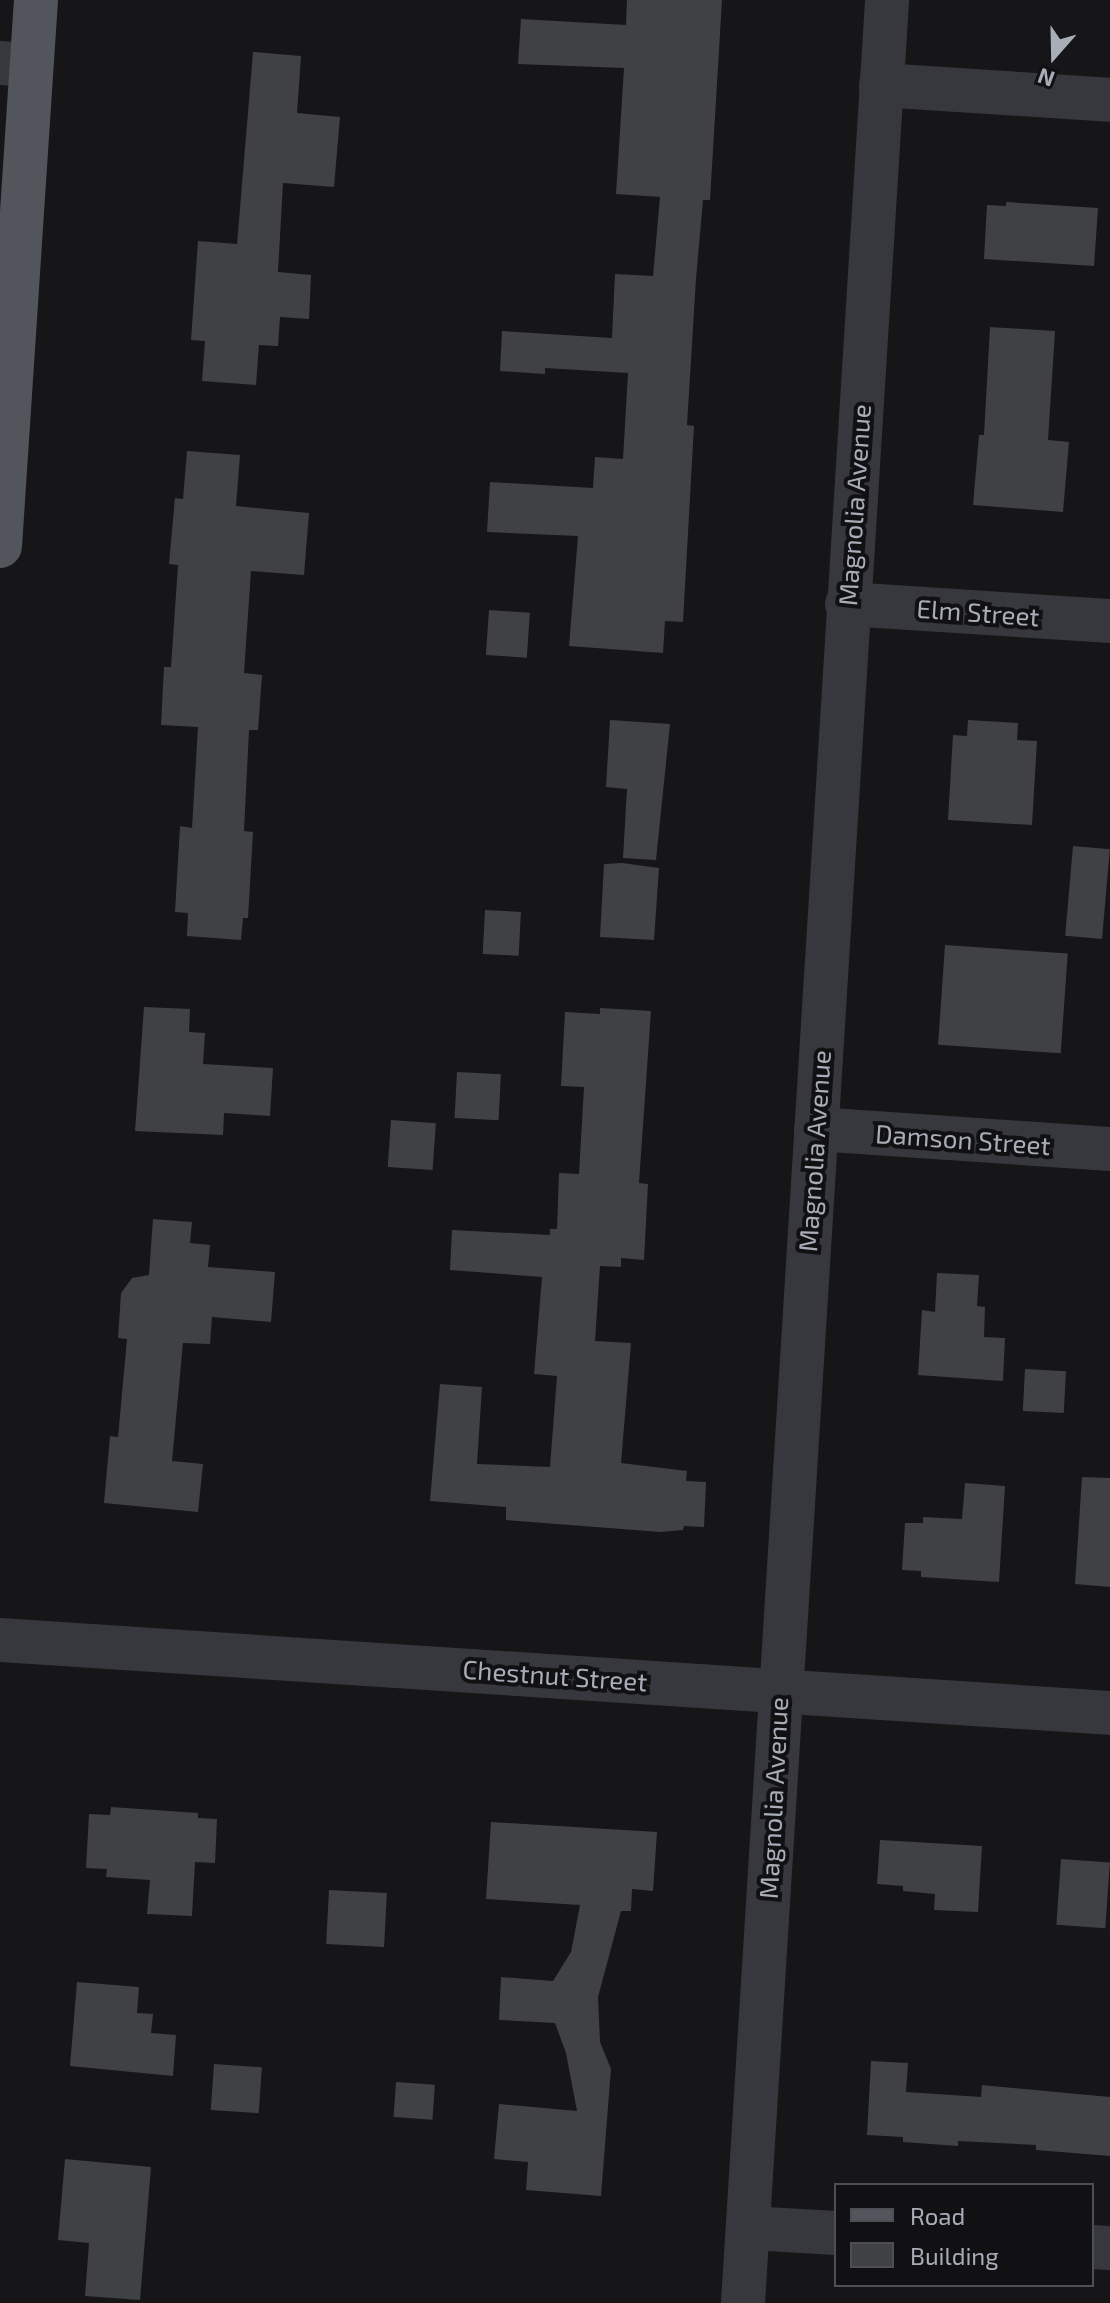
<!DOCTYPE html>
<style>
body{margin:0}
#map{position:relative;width:1110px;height:2303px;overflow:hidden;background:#161618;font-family:"Exo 2",sans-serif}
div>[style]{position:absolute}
.building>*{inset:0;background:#404145;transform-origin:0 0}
.minor>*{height:44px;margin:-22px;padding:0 22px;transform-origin:22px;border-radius:22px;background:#37383d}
.major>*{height:44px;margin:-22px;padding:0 22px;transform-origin:22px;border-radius:22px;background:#53555c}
span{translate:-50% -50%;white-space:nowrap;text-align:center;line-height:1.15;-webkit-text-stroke:8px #111113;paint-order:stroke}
.street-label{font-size:26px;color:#a8adb8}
.legend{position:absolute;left:834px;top:2183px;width:260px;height:104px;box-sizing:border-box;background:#111113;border:2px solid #4d4f55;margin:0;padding:10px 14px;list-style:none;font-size:24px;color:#a8adb8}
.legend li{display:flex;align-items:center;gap:16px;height:40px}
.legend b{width:40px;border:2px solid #4d4f55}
.north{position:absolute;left:1014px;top:16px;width:80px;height:80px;-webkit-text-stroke:6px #111113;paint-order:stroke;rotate:200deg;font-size:22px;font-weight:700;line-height:32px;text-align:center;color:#a8adb8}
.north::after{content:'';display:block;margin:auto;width:28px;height:36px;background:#a8adb8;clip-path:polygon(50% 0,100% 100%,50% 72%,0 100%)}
</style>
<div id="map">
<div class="building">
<i style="clip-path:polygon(627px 0,722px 0,710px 200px,703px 200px,696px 279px,687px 425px,694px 426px,683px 622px,665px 621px,663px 653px,569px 646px,578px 536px,487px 532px,490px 482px,593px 488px,595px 457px,623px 459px,628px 373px,545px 368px,545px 374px,500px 371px,502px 331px,612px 338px,615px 274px,653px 276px,660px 197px,616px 194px,624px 68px,518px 64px,521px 19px,626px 25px)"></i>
<i style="clip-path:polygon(253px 52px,301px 56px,297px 113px,340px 117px,334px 187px,283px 183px,278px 272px,311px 275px,309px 319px,280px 317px,278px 346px,259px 345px,256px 385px,202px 381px,205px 341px,191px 340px,198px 241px,237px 244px)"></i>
<i style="clip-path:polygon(1006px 202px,1098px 208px,1094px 266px,984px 259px,987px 205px,1006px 206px)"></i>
<i style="clip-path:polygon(990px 327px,1055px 331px,1048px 440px,1069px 442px,1063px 512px,973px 505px,979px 435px,984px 435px)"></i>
<i style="clip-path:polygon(187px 451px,240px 455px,236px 506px,309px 513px,304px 575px,251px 571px,244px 673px,262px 675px,258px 730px,249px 730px,244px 831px,253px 832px,248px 918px,243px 918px,241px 940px,187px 936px,188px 913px,175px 912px,180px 826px,192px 828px,198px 727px,161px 725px,164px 667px,171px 667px,178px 565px,169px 564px,175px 498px,183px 499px)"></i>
<i style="left:489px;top:610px;width:41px;height:45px;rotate:4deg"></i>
<i style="clip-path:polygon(610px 720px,670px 724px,656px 860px,623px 858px,627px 789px,606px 787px)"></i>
<i style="clip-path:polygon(968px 720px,1018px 723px,1017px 740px,1037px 741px,1032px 825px,948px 820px,953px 735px,967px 736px)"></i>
<i style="left:1073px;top:846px;width:37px;height:90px;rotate:5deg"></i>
<i style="clip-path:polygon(622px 863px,659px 868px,654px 940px,600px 937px,604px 864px)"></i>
<i style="left:485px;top:910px;width:36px;height:44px;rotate:3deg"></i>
<i style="left:945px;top:945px;width:123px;height:100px;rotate:4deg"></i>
<i style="clip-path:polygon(144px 1007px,190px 1009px,189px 1032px,205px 1033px,203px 1064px,273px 1068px,270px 1116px,224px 1113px,223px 1135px,135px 1131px)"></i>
<i style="clip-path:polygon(600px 1008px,651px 1011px,639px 1183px,648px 1184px,644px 1260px,621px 1258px,621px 1267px,600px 1266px,595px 1341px,631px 1343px,621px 1463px,687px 1471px,686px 1481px,706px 1482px,704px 1527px,684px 1526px,683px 1530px,660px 1532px,506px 1520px,506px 1507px,430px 1501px,440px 1384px,482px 1387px,477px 1464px,550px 1467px,557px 1376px,534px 1374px,542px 1277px,450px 1270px,452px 1230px,550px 1235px,550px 1229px,557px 1229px,559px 1173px,579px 1174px,584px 1087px,561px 1086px,565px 1012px,600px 1014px)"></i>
<i style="left:457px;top:1072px;width:44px;height:46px;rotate:3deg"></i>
<i style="left:391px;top:1120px;width:45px;height:47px;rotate:4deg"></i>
<i style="clip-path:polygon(153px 1219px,192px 1222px,190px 1243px,210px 1245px,208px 1267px,275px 1272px,271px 1322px,212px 1317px,210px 1344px,183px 1343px,172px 1461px,203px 1464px,198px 1512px,104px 1503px,110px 1436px,118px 1437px,127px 1339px,118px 1338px,121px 1293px,132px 1278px,149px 1275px)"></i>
<i style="clip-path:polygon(937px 1273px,979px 1275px,977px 1306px,985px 1307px,984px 1337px,1005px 1338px,1003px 1381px,918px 1375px,922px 1310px,935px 1312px)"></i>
<i style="left:1025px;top:1369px;width:41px;height:42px;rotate:3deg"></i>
<i style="clip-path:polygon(1082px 1477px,1110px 1478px,1110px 1587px,1075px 1584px)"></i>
<i style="clip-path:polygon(965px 1483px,1005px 1486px,999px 1582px,921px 1577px,921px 1571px,902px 1570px,905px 1523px,923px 1523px,923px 1517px,962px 1519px)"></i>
<i style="clip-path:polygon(111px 1807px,198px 1813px,198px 1818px,217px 1819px,215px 1863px,195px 1862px,192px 1916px,147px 1914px,150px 1880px,106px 1877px,107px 1869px,86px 1868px,89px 1814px,110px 1815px)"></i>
<i style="clip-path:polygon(491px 1822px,657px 1832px,653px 1891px,632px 1889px,631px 1911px,621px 1911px,598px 1997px,600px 2042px,611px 2069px,601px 2196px,526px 2190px,528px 2162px,494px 2159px,499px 2104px,577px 2111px,566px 2053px,555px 2023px,499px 2020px,501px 1977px,553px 1981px,571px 1952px,580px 1905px,486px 1899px)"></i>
<i style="clip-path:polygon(880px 1840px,982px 1846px,978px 1912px,934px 1910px,935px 1894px,903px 1891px,903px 1886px,877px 1884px)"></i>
<i style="left:1061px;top:1859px;width:49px;height:66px;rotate:4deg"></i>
<i style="left:329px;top:1890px;width:58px;height:54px;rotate:3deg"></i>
<i style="clip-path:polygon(77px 1982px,139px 1987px,137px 2013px,153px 2014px,151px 2033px,176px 2035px,173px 2076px,70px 2066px)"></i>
<i style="clip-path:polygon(871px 2061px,908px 2063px,906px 2092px,981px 2097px,982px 2085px,1110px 2097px,1110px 2156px,1036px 2150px,1036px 2145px,958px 2141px,958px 2146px,903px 2142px,903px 2137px,867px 2135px)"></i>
<i style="left:214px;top:2064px;width:48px;height:46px;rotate:4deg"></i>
<i style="left:396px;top:2082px;width:39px;height:35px;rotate:4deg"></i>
<i style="clip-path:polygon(65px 2159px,151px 2167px,140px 2300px,85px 2296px,89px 2243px,58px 2240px)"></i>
</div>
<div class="minor">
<i style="left:0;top:63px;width:31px;rotate:4deg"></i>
<i style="left:881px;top:85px;width:229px;rotate:3.7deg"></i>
<i style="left:847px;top:604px;width:264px;rotate:3.7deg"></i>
<i style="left:816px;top:1129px;width:295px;rotate:3.9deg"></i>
<i style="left:0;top:1640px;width:1112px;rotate:3.76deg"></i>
<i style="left:748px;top:2228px;width:88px;rotate:3.3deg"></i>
<i style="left:1092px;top:2247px;width:18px;rotate:3deg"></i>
<i style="left:743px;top:2303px;width:2307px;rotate:-86.42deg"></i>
</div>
<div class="major">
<i style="left:0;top:546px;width:547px;rotate:-86.23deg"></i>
</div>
<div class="street-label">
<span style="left:854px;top:505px;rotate:-86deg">Magnolia Avenue</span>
<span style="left:978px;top:612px;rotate:4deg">Elm Street</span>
<span style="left:963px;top:1139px;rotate:4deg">Damson Street</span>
<span style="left:814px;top:1151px;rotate:-86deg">Magnolia Avenue</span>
<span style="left:555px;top:1675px;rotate:4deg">Chestnut Street</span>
<span style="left:773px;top:1798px;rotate:-87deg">Magnolia Avenue</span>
</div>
<ul class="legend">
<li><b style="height:10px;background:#53555c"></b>Road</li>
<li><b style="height:22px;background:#404145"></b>Building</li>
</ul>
<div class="north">N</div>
</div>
